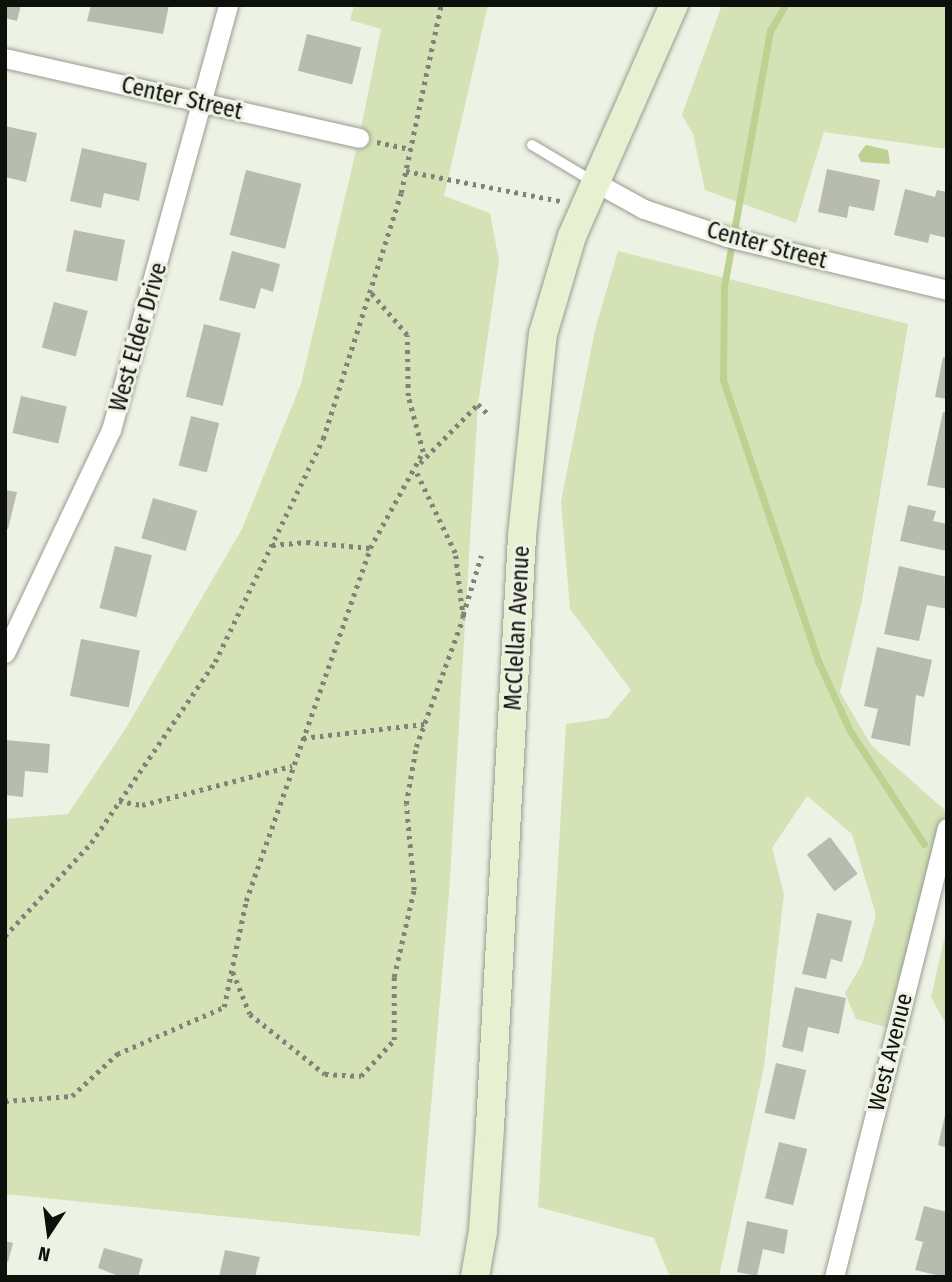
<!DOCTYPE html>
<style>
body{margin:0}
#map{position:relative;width:952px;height:1282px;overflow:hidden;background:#edf2e4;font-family:"Fira Sans Condensed",sans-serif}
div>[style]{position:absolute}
.green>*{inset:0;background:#d4e2b6}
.water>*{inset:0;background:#bdd190}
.stream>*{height:7px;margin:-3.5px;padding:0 3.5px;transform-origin:3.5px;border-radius:3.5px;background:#bdd190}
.building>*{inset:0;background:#b8bcaf;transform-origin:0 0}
.path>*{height:4.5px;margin-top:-2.25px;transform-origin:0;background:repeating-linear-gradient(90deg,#7f8379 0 3.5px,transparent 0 8.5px)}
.roads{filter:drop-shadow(0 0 2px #989c90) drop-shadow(0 0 2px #989c90)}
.lane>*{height:10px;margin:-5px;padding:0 5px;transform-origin:5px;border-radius:5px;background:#fff}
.street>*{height:19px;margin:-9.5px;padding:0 9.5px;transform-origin:9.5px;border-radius:9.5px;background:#fff}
.secondary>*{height:28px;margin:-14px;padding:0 14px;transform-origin:14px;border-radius:14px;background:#e7f0d0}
span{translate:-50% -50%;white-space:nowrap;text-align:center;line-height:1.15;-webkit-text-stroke:6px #edf2e4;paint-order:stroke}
.street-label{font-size:23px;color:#0e100b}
.frame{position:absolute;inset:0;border:7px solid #0e100b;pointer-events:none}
.north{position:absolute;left:14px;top:1198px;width:70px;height:70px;-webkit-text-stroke:5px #edf2e4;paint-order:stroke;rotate:193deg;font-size:19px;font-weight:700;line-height:28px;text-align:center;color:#0e100b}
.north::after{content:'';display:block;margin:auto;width:24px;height:32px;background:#0e100b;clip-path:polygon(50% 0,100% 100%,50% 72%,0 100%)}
</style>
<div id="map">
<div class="green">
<i style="clip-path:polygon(354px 5px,488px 5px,444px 196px,490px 213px,499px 260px,478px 404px,449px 894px,420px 1236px,5px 1194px,5px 819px,68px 814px,126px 728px,242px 529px,301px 384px,359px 138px,381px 29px,350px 20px)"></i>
<i style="clip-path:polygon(722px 5px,947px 5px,947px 149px,824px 132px,796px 223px,705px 190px,693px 134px,682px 115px)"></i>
<i style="clip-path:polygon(618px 251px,908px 324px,862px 600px,840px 692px,871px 745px,946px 811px,886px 1027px,856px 1019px,845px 993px,862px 964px,876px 915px,852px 834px,807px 796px,772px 848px,784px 894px,764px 1066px,719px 1277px,670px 1277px,654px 1238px,538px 1207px,566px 724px,608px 718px,631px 690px,570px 609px,561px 502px,595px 330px)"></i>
<i style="clip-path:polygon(947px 927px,947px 1026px,931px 997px)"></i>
</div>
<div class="water">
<i style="clip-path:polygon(866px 145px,888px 150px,890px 164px,861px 162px,858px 155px)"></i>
</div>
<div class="stream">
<i style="left:785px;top:5px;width:30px;rotate:120deg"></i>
<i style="left:770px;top:31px;width:260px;rotate:100.2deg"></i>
<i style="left:724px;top:287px;width:93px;rotate:90.6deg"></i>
<i style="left:723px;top:380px;width:299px;rotate:71.3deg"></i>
<i style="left:819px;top:663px;width:75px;rotate:65.5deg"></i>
<i style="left:850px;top:731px;width:135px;rotate:56.8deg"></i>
</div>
<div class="building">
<i style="clip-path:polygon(5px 5px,21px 5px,17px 21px,5px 18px)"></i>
<i style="clip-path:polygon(91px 5px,169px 5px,163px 34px,87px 21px)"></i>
<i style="left:307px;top:34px;width:56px;height:38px;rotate:14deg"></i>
<i style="clip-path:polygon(5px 126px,37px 133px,26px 182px,5px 177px)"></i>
<i style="clip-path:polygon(82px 148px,147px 163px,139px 201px,104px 193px,101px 208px,70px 201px)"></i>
<i style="clip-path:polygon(827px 169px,880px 180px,874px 211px,849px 206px,847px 218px,818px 212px)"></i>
<i style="left:246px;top:170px;width:57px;height:67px;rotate:14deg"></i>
<i style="clip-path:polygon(905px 189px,935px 197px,937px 190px,947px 192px,947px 238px,930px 234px,928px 243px,894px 235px)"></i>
<i style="left:74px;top:230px;width:52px;height:42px;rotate:11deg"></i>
<i style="clip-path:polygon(232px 251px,280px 264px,273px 292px,261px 288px,255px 309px,219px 300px)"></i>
<i style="left:54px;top:302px;width:35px;height:47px;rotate:15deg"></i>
<i style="left:204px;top:324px;width:38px;height:75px;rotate:14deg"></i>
<i style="clip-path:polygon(943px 357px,947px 358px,947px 399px,935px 397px)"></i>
<i style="left:21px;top:396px;width:47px;height:38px;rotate:13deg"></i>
<i style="clip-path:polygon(943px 412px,947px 413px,947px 489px,927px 485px)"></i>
<i style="left:191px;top:416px;width:29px;height:51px;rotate:14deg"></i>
<i style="clip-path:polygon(5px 490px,17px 492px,8px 529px,5px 528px)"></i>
<i style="left:153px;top:498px;width:46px;height:42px;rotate:16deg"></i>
<i style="clip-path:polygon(908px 505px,936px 511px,933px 521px,947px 524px,947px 551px,900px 541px)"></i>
<i style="left:115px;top:546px;width:38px;height:64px;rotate:14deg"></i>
<i style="clip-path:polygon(899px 566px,947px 577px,947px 609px,927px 605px,919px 641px,884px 634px)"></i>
<i style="left:81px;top:639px;width:60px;height:58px;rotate:11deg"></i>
<i style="clip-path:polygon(877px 647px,932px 660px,924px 697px,916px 695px,910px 746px,871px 738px,878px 709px,864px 706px)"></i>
<i style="clip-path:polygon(5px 740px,50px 744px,48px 773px,25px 771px,23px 797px,5px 795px)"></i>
<i style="left:830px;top:837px;width:46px;height:29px;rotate:53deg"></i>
<i style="clip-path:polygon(817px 913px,852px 921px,842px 962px,831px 959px,826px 979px,802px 974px)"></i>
<i style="clip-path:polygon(795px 987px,846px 998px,839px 1034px,808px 1027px,803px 1052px,782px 1047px)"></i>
<i style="left:776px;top:1063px;width:31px;height:51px;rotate:13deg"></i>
<i style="clip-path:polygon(946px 1111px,947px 1111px,947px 1148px,938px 1145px)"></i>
<i style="left:779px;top:1142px;width:29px;height:58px;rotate:14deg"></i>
<i style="clip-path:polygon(924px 1206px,947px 1212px,945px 1277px,915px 1270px,923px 1242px,915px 1240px)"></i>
<i style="clip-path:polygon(747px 1221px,788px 1230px,784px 1254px,763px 1249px,757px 1276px,737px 1272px)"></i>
<i style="clip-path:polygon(5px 1241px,13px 1243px,8px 1262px,5px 1261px)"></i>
<i style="clip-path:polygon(104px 1248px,143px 1259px,138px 1277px,121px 1277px,98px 1268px)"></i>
<i style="clip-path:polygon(225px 1250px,260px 1257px,255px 1277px,219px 1277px)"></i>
</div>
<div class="path">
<i style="left:377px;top:142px;width:35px;rotate:12deg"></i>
<i style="left:406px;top:171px;width:158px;rotate:11deg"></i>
<i style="left:420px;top:463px;width:83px;rotate:-45.5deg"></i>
<i style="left:478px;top:404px;width:16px;rotate:45deg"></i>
<i style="left:272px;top:545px;width:35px;rotate:-5deg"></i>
<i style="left:307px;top:542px;width:63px;rotate:5.4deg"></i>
<i style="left:463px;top:615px;width:62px;rotate:-73deg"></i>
<i style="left:303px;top:738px;width:122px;rotate:-6.6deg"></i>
<i style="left:119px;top:801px;width:23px;rotate:10deg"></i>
<i style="left:142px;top:805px;width:155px;rotate:-14.6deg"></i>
<i style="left:5px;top:936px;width:127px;rotate:-47.2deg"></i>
<i style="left:91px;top:843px;width:219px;rotate:-55.6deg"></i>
<i style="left:215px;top:662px;width:248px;rotate:-64.2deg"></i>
<i style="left:323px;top:439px;width:258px;rotate:-72.4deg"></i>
<i style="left:401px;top:193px;width:192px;rotate:-78deg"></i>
<i style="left:233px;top:972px;width:45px;rotate:68deg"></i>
<i style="left:250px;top:1014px;width:96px;rotate:38.7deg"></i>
<i style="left:325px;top:1074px;width:36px;rotate:3deg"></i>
<i style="left:361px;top:1076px;width:49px;rotate:-47.5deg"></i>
<i style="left:394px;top:1040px;width:63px;rotate:-90deg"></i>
<i style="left:394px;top:977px;width:89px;rotate:-77.1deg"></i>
<i style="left:414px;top:890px;width:86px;rotate:-95.3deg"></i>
<i style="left:406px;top:804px;width:58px;rotate:-80deg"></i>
<i style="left:416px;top:747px;width:137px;rotate:-70deg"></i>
<i style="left:463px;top:618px;width:65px;rotate:-97deg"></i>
<i style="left:455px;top:553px;width:92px;rotate:-115.7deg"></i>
<i style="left:5px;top:1101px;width:67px;rotate:-4.3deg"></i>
<i style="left:72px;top:1096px;width:62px;rotate:-43deg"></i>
<i style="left:117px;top:1054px;width:117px;rotate:-23.7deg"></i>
<i style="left:224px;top:1007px;width:108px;rotate:-78.3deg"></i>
<i style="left:246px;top:901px;width:374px;rotate:-70.6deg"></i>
<i style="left:370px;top:548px;width:110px;rotate:-61.1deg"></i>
<i style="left:423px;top:452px;width:58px;rotate:-105deg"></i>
<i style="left:408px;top:396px;width:61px;rotate:-90.9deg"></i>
<i style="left:407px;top:335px;width:57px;rotate:-130.7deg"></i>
</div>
<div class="roads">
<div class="lane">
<i style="left:532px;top:145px;width:72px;rotate:30.8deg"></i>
</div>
<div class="street">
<i style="left:5px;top:58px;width:363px;rotate:12.7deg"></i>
<i style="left:595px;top:182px;width:56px;rotate:28.9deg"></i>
<i style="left:644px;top:209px;width:88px;rotate:18.6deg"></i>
<i style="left:727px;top:237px;width:226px;rotate:13.5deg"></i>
<i style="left:5px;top:653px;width:247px;rotate:-64.6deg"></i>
<i style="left:111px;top:430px;width:441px;rotate:-74.6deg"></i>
<i style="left:834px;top:1277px;width:463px;rotate:-75.9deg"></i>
</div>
<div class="secondary">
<i style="left:475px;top:1277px;width:47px;rotate:-80.1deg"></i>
<i style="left:483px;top:1231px;width:104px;rotate:-86.1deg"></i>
<i style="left:490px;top:1127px;width:592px;rotate:-86.9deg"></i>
<i style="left:522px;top:536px;width:203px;rotate:-84.1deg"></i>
<i style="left:543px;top:334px;width:102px;rotate:-73.5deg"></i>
<i style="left:572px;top:236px;width:253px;rotate:-66.2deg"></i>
</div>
</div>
<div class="street-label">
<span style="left:182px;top:98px;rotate:13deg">Center Street</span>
<span style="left:767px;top:245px;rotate:15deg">Center Street</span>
<span style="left:138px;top:337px;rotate:-74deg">West Elder Drive</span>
<span style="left:517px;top:628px;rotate:-87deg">McClellan Avenue</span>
<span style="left:890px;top:1052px;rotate:-76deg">West Avenue</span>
</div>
<div class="frame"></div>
<div class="north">N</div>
</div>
